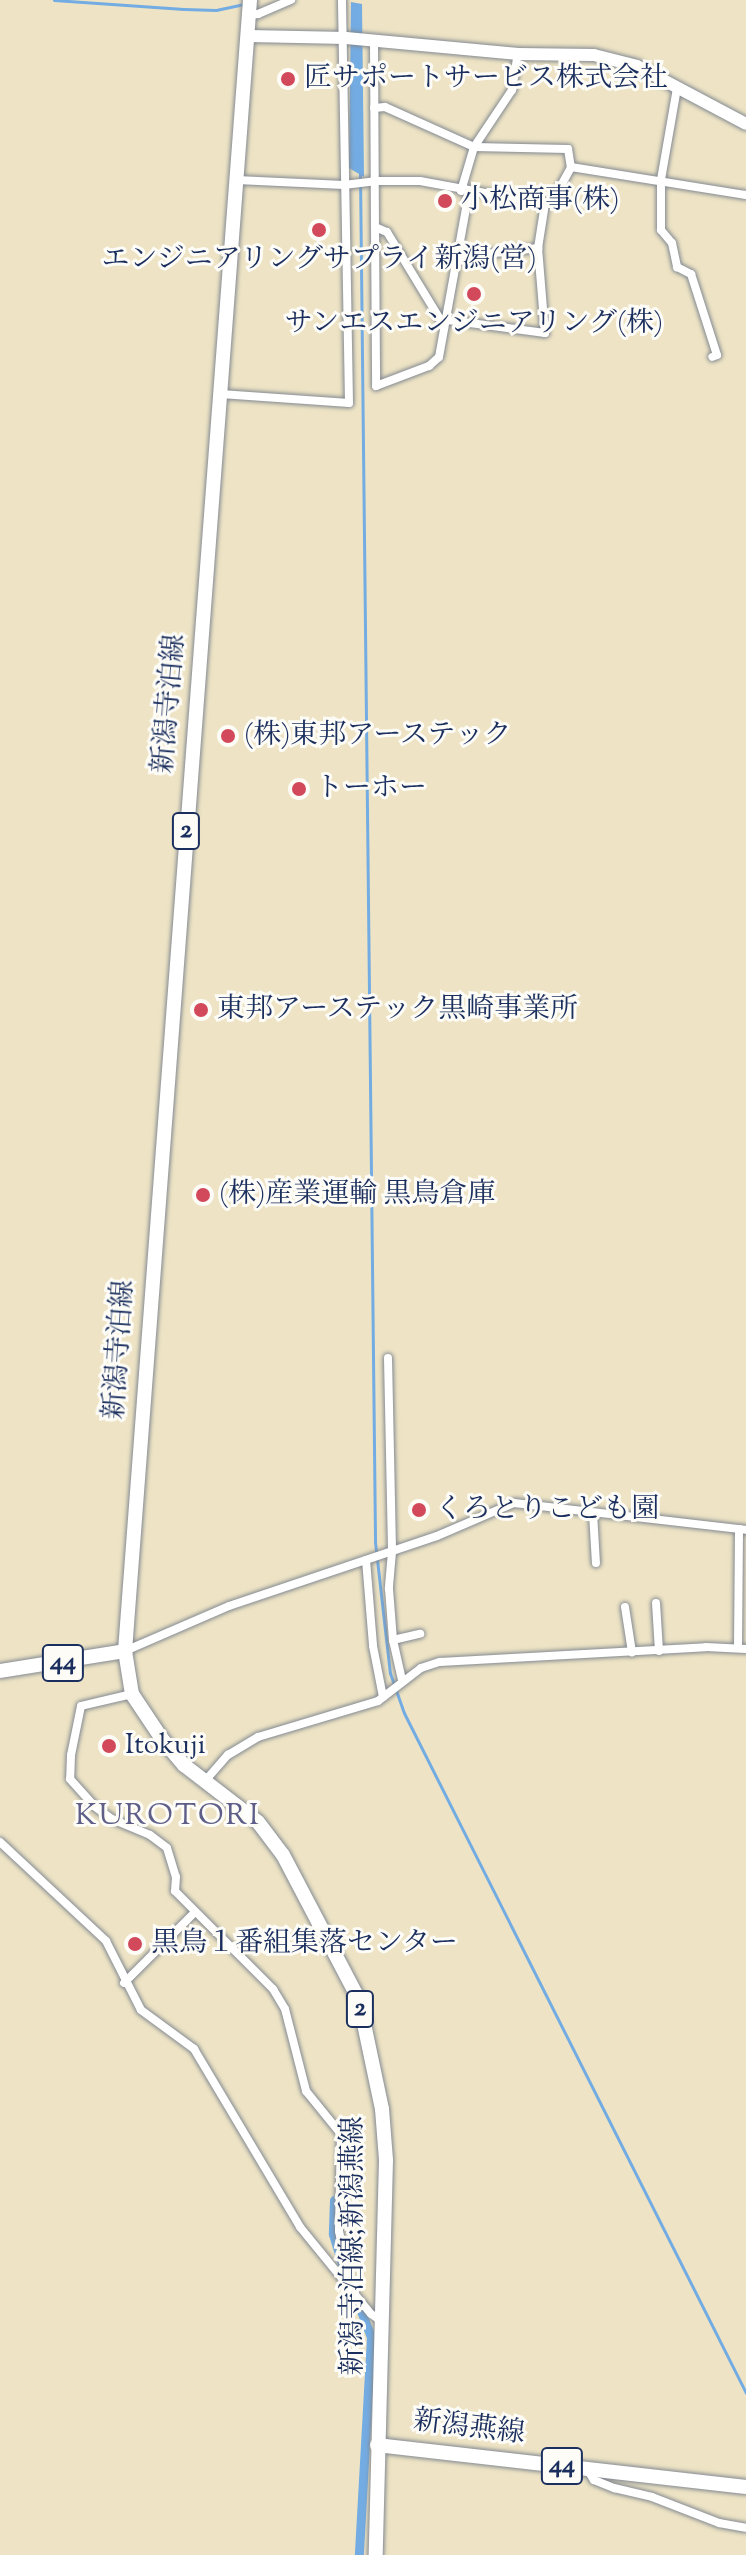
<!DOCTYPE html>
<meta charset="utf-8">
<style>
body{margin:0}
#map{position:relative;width:746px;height:2555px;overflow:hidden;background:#eee4c5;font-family:"Sorts Mill Goudy","Noto Serif JP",serif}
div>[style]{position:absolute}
.water>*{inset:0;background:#73ace3}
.stream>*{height:3px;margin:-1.5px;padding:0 1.5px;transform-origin:1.5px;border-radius:1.5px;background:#73ace3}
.canal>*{height:9px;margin:-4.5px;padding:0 4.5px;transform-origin:4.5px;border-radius:4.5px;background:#73ace3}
.roads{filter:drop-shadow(0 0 2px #848a92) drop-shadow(0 0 2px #848a92)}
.street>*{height:8px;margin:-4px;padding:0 4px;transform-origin:4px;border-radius:4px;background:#fff}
.secondary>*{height:12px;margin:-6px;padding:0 6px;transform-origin:6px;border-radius:6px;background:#fff}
.primary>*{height:14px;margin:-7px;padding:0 7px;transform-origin:7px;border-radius:7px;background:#fff}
.dots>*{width:22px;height:22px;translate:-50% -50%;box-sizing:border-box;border:4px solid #fdfcf7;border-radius:50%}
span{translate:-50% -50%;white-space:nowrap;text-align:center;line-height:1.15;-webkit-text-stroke:6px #fdfcf7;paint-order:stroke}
.shield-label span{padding:2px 6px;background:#fdfcf7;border:2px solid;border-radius:6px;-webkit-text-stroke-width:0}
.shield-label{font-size:26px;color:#1b2f5e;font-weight:700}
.poi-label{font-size:28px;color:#1b2f5e}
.left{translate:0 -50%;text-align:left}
.street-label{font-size:28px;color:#1b2f5e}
.neighbourhood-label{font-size:30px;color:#5e5e89;letter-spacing:2px}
</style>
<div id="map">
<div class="water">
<i style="clip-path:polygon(351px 2px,362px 4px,364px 177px,349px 168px)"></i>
</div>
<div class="stream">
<i style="left:54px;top:0;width:130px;rotate:4deg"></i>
<i style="left:184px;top:9px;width:32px;rotate:2deg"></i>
<i style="left:216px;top:10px;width:30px;rotate:-12deg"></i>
<i style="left:360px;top:174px;width:1368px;rotate:89.37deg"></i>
<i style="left:375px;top:1542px;width:132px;rotate:83.5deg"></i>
<i style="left:390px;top:1673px;width:42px;rotate:70.7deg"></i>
<i style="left:404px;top:1713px;width:761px;rotate:63.3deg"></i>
</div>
<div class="canal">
<i style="left:334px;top:2200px;width:34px;rotate:92deg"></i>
<i style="left:333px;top:2234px;width:49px;rotate:73.4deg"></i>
<i style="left:356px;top:2298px;width:42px;rotate:69deg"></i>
<i style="left:371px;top:2337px;width:218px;rotate:93.2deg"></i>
</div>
<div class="roads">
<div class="street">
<i style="left:249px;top:15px;width:9px;rotate:-6deg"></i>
<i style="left:258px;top:14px;width:36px;rotate:-23deg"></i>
<i style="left:374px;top:40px;width:187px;rotate:89.7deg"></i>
<i style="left:375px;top:227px;width:13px;rotate:23deg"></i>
<i style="left:387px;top:232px;width:102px;rotate:58.7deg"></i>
<i style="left:440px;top:319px;width:106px;rotate:7.6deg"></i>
<i style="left:545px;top:333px;width:85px;rotate:-94.7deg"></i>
<i style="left:538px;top:248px;width:45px;rotate:-81deg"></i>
<i style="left:677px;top:88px;width:93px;rotate:99.9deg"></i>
<i style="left:661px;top:180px;width:50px;rotate:90deg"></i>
<i style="left:661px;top:230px;width:17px;rotate:50deg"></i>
<i style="left:672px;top:243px;width:25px;rotate:78deg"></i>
<i style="left:677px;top:267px;width:16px;rotate:27deg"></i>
<i style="left:691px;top:274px;width:85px;rotate:72.2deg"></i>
<i style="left:717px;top:355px;width:5px;rotate:158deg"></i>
<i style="left:374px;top:108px;width:11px;rotate:-5deg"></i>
<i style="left:385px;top:107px;width:98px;rotate:24.2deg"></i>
<i style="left:474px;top:147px;width:94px;rotate:1.2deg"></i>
<i style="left:568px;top:149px;width:18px;rotate:81deg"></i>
<i style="left:237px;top:180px;width:107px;rotate:2.7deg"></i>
<i style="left:344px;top:185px;width:31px;rotate:-7deg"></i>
<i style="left:375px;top:181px;width:45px"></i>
<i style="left:420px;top:181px;width:127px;rotate:10.4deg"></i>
<i style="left:545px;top:204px;width:9px;rotate:-27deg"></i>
<i style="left:553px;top:200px;width:38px;rotate:-61deg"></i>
<i style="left:571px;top:167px;width:177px;rotate:9.1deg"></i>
<i style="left:461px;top:191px;width:46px;rotate:-73.5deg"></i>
<i style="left:474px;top:147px;width:69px;rotate:-56.3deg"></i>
<i style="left:512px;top:90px;width:36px;rotate:-81deg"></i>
<i style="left:375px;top:227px;width:159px;rotate:89.6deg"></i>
<i style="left:376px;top:386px;width:57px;rotate:-20.7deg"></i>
<i style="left:429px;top:366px;width:13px;rotate:-42deg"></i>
<i style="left:439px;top:357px;width:168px;rotate:-79.7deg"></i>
<i style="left:459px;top:257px;width:80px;rotate:-6.5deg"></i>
<i style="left:221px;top:394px;width:128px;rotate:4deg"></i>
<i style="left:349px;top:403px;width:403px;rotate:-91deg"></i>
<i style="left:388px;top:1358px;width:194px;rotate:88.8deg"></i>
<i style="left:392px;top:1552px;width:37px;rotate:95deg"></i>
<i style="left:389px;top:1589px;width:51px;rotate:85.5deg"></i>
<i style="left:593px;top:1513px;width:50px;rotate:86.6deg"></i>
<i style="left:366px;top:1560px;width:86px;rotate:85.3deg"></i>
<i style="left:373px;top:1646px;width:52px;rotate:78.9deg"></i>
<i style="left:656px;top:1603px;width:48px;rotate:86.4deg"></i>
<i style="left:625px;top:1607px;width:46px;rotate:81.2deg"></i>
<i style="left:738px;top:1646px;width:117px;rotate:-89.5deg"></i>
<i style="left:125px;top:1651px;width:113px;rotate:-23.4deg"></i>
<i style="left:229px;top:1606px;width:219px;rotate:-18.6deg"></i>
<i style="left:437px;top:1536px;width:84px;rotate:-23.2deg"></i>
<i style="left:514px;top:1503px;width:234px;rotate:6.6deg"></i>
<i style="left:402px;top:1680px;width:41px;rotate:-102.7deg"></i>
<i style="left:393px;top:1640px;width:28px;rotate:-13deg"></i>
<i style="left:132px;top:1694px;width:52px;rotate:166.8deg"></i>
<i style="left:81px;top:1706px;width:50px;rotate:101.5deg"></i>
<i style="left:71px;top:1755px;width:24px;rotate:92deg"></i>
<i style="left:70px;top:1779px;width:36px;rotate:48deg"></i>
<i style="left:94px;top:1806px;width:22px;rotate:36deg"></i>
<i style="left:112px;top:1819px;width:41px;rotate:22.8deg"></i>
<i style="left:150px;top:1835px;width:21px;rotate:37deg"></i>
<i style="left:167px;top:1848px;width:30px;rotate:73deg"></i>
<i style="left:176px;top:1877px;width:14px;rotate:94deg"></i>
<i style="left:175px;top:1891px;width:139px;rotate:45deg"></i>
<i style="left:273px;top:1989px;width:23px;rotate:59deg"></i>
<i style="left:285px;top:2009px;width:85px;rotate:75.6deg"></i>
<i style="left:306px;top:2091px;width:55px;rotate:50.9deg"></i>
<i style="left:341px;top:2134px;width:97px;rotate:91.2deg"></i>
<i style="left:339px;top:2231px;width:56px;rotate:78.7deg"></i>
<i style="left:205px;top:1781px;width:35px;rotate:-49deg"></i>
<i style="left:228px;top:1755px;width:35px;rotate:-31deg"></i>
<i style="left:258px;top:1737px;width:125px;rotate:-16.7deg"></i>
<i style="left:378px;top:1701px;width:54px;rotate:-37.5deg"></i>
<i style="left:421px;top:1668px;width:20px;rotate:-18deg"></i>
<i style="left:440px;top:1662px;width:266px;rotate:-3.2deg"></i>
<i style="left:706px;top:1647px;width:40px;rotate:2.9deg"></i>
<i style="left:0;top:1842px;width:145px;rotate:43deg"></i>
<i style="left:106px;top:1941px;width:77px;rotate:63.1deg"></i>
<i style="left:141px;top:2010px;width:66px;rotate:36.3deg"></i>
<i style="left:194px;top:2049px;width:207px;rotate:59.2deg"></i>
<i style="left:300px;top:2227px;width:112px;rotate:50.8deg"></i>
<i style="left:371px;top:2314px;width:11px;rotate:34deg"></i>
<i style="left:124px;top:1983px;width:99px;rotate:-45deg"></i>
<i style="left:587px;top:2469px;width:13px;rotate:58deg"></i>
<i style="left:594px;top:2480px;width:22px;rotate:22deg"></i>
<i style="left:614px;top:2488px;width:39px;rotate:13deg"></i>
<i style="left:652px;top:2497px;width:72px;rotate:21.2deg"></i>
<i style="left:719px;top:2523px;width:27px;rotate:10deg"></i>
</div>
<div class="secondary">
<i style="left:249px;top:36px;width:97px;rotate:1.2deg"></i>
<i style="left:346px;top:38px;width:173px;rotate:5.3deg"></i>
<i style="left:518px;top:54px;width:76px;rotate:0.8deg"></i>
<i style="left:594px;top:55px;width:44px;rotate:14.3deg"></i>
<i style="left:637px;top:66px;width:123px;rotate:28deg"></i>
</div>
<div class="primary">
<i style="left:250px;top:0;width:1656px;rotate:94.33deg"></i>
<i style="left:125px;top:1651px;width:44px;rotate:80.8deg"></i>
<i style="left:132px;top:1694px;width:54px;rotate:56.3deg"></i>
<i style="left:162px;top:1739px;width:34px;rotate:50deg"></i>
<i style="left:184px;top:1765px;width:93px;rotate:37.6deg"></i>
<i style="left:258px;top:1822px;width:41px;rotate:52.9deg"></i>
<i style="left:283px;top:1855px;width:157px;rotate:62.3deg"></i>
<i style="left:356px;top:1994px;width:26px;rotate:74deg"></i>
<i style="left:363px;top:2019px;width:92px;rotate:78.1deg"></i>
<i style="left:382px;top:2109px;width:51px;rotate:85.5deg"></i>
<i style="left:386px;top:2160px;width:395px;rotate:91.5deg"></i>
<i style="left:0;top:1671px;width:127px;rotate:-9.1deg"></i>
<i style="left:377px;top:2445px;width:371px;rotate:6.5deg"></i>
</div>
</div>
<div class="dots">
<i style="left:288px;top:79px;background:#d1495b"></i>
<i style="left:445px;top:201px;background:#d1495b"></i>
<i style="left:319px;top:230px;background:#d1495b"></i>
<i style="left:474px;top:294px;background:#d1495b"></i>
<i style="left:228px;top:736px;background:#d1495b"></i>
<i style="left:299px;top:789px;background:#d1495b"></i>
<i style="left:201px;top:1010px;background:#d1495b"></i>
<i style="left:203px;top:1195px;background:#d1495b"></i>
<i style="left:419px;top:1510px;background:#d1495b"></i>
<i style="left:109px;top:1746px;background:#d1495b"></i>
<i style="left:135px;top:1944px;background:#d1495b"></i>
</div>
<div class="shield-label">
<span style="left:186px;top:831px">2</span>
<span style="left:63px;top:1663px">44</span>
<span style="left:360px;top:2009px">2</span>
<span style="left:562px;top:2466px">44</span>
</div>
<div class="poi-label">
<span class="left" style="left:304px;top:79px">匠サポートサービス株式会社</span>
<span class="left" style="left:461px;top:201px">小松商事(株)</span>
<span style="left:319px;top:260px">エンジニアリングサプライ新潟(営)</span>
<span style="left:474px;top:324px">サンエスエンジニアリング(株)</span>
<span class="left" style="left:244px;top:736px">(株)東邦アーステック</span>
<span class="left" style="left:315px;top:789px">トーホー</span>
<span class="left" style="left:217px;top:1010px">東邦アーステック黒崎事業所</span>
<span class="left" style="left:219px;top:1195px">(株)産業運輸 黒鳥倉庫</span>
<span class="left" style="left:435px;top:1510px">くろとりこども園</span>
<span class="left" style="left:125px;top:1746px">Itokuji</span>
<span class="left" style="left:151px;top:1944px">黒鳥１番組集落センター</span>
</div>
<div class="street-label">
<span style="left:170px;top:704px;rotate:-85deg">新潟寺泊線</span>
<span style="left:120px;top:1350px;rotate:-86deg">新潟寺泊線</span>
<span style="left:354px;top:2246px;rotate:-90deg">新潟寺泊線;新潟燕線</span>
<span style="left:469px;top:2428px;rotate:7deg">新潟燕線</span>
</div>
<div class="neighbourhood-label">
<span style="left:168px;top:1817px">KUROTORI</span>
</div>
</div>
